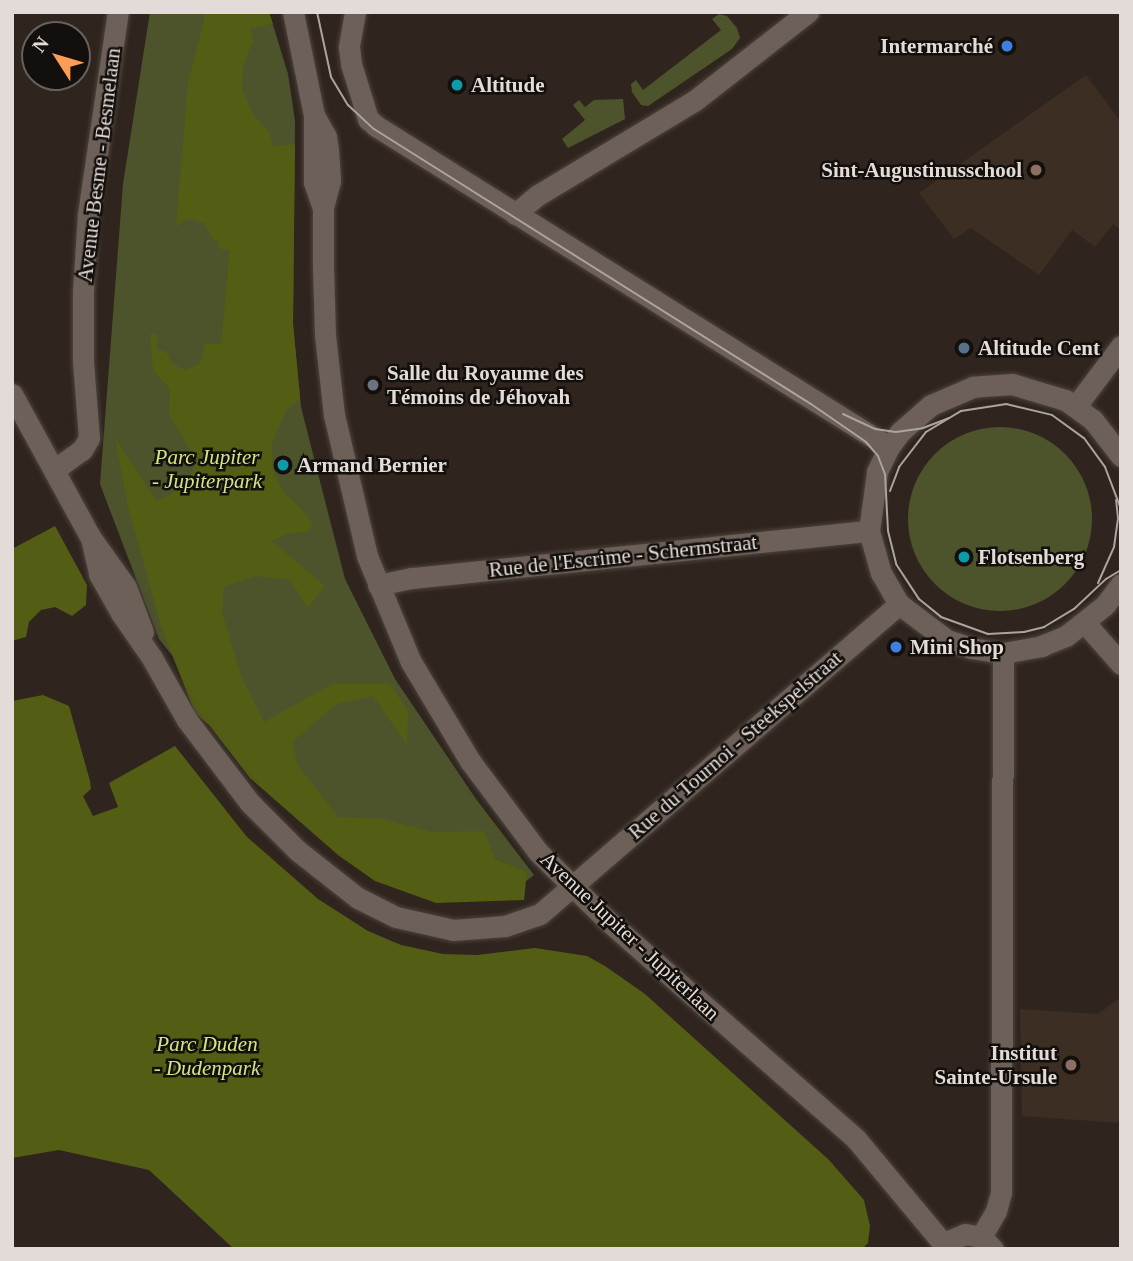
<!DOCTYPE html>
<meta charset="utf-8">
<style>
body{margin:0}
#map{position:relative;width:1133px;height:1261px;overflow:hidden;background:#2f251e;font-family:"Times New Roman",serif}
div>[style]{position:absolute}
.education>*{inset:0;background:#3d2e24}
.green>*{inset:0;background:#4d542b}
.round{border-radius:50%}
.forest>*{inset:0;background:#535d13}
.roads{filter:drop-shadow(0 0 2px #4c433d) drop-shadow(0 0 2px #4c433d)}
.minor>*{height:21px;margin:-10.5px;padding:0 10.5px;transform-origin:10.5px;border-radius:10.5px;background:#6c6058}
.tertiary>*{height:21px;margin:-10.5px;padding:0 10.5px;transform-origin:10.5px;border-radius:10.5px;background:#6c6058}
.tram>*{height:2px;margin:-1px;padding:0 1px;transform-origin:1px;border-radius:1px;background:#aca49f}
.dots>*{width:19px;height:19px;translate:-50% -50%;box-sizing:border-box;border:4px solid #130f0c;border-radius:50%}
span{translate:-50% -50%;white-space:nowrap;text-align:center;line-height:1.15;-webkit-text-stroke:5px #130f0c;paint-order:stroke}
.poi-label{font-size:21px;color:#e3dbd7;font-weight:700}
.right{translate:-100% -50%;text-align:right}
.left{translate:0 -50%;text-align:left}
.street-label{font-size:21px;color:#e3dbd7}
.park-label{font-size:21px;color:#d4e582;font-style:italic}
.frame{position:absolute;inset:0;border:14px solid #e3dbd7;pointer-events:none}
.north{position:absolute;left:21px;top:21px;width:70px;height:70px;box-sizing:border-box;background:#130f0c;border:2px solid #66615d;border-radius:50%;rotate:307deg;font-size:19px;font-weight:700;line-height:28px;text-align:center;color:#e3dbd7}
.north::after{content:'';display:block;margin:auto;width:24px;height:32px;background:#fd9d55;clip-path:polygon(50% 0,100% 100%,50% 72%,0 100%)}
</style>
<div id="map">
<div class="education">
<i style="clip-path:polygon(1086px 75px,1121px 122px,1121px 230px,1113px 224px,1095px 247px,1072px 230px,1039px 275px,971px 228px,954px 239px,919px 193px)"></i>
<i style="clip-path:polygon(1121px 997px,1121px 1123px,1022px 1116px,1020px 1009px,1098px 1014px)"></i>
</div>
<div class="green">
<i style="clip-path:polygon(150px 12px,269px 12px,288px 74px,295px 121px,293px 324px,301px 407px,345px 579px,395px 679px,476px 799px,534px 875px,521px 885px,381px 869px,262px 767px,159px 639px,100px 484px,123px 184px)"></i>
<i style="clip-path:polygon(719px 14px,727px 16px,737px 28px,740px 38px,732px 49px,648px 106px,641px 105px,632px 92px,631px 84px,636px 80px,643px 90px,721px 30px,712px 19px)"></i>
<i style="clip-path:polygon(623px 99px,625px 119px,568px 148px,562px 139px,585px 120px,573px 105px,579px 100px,585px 107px,594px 100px)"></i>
<i class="round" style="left:908px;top:427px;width:184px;height:184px"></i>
</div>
<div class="forest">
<i style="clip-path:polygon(206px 12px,269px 12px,273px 24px,250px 28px,253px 41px,244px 62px,242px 89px,254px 116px,270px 133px,273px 147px,295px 144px,293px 324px,300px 398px,286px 411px,272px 443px,273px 470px,283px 491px,307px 515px,312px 525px,308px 532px,289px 533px,272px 541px,325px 586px,308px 608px,290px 580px,255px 576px,224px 587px,222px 612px,242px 678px,264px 722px,332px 684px,390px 684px,408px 711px,407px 745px,373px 696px,337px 704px,293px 741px,297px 764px,338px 817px,382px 819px,432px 832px,484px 831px,495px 859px,527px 872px,524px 900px,436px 903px,375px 881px,338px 855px,250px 778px,209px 725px,195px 713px,162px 629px,128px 507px,115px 438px,157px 501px,183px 487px,197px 462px,169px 414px,170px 389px,153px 370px,150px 334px,157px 334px,157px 350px,166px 351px,172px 364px,186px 370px,200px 363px,205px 343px,221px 344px,230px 250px,219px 249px,219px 241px,214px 241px,204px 223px,189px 219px,176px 226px,188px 83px)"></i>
<i style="clip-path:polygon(55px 526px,87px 585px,86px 605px,72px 616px,55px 607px,41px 610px,29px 622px,26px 637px,12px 641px,12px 549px)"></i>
<i style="clip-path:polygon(43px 695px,69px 706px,90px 781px,91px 789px,83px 796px,93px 816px,118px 807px,109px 783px,175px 746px,247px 837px,318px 899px,368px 931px,401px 945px,443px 954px,477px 955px,535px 948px,587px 956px,605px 966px,645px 994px,829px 1160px,864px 1200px,870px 1226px,868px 1243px,862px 1249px,234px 1249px,149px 1170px,59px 1150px,12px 1158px,12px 701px)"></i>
</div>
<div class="roads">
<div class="minor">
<i style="left:293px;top:12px;width:105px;rotate:78.5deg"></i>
<i style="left:314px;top:115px;width:67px;rotate:90deg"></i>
<i style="left:314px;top:182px;width:28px;rotate:71deg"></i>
<i style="left:355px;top:12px;width:36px;rotate:100deg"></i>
<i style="left:349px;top:47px;width:17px;rotate:83deg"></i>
<i style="left:351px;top:64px;width:58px;rotate:72.8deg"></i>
<i style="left:368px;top:119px;width:11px;rotate:41deg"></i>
<i style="left:376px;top:126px;width:605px;rotate:32.04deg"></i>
<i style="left:314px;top:115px;width:25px;rotate:61deg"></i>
<i style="left:326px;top:137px;width:13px;rotate:81deg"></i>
<i style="left:328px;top:150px;width:31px;rotate:86deg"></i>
<i style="left:330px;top:181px;width:28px;rotate:105deg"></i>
<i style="left:323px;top:208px;width:59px;rotate:90deg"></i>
<i style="left:323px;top:267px;width:68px;rotate:88.3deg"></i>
<i style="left:325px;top:335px;width:81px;rotate:83.6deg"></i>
<i style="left:334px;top:415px;width:145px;rotate:76.8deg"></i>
<i style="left:367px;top:556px;width:115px;rotate:67.5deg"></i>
<i style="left:411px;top:662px;width:115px;rotate:59.2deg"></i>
<i style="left:470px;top:761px;width:114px;rotate:53.2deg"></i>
<i style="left:538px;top:852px;width:97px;rotate:44.6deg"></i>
<i style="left:607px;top:920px;width:332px;rotate:41.3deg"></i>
<i style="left:856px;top:1139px;width:139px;rotate:50.2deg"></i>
<i style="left:515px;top:214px;width:30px;rotate:-40deg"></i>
<i style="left:538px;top:195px;width:182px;rotate:-31.1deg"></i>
<i style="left:694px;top:101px;width:145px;rotate:-38deg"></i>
<i style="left:12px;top:394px;width:164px;rotate:61.3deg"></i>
<i style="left:91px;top:538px;width:60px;rotate:54.5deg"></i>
<i style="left:126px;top:587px;width:48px;rotate:69.3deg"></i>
<i style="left:1076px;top:406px;width:75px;rotate:-53.1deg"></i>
<i style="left:54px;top:470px;width:34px;rotate:-36deg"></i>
<i style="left:82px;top:450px;width:14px;rotate:-60deg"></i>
<i style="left:89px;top:438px;width:76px;rotate:-94.5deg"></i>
<i style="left:83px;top:362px;width:71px;rotate:-90deg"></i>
<i style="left:83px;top:291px;width:77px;rotate:-86.3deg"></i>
<i style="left:88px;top:214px;width:204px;rotate:-81.6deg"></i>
<i style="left:91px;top:538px;width:37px;rotate:77deg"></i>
<i style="left:99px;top:574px;width:45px;rotate:60.6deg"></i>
<i style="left:121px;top:613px;width:55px;rotate:55.4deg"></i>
<i style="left:152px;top:658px;width:71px;rotate:60.6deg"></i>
<i style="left:187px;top:720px;width:104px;rotate:52.8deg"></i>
<i style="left:250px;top:803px;width:68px;rotate:45deg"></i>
<i style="left:298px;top:851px;width:76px;rotate:38.1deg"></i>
<i style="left:358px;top:898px;width:42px;rotate:26.6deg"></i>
<i style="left:396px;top:917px;width:58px;rotate:12.8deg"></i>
<i style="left:453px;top:930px;width:52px;rotate:-4.4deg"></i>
<i style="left:505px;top:926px;width:37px;rotate:-19deg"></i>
<i style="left:540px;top:914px;width:474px;rotate:-40.8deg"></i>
<i style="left:378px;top:585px;width:35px;rotate:-12deg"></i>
<i style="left:412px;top:578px;width:459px;rotate:-5.9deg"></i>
<i style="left:1085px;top:623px;width:55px;rotate:48.7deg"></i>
</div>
<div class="tertiary">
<i style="left:1121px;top:456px;width:46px;rotate:-127.9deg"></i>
<i style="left:1093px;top:420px;width:34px;rotate:-144deg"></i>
<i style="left:1065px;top:400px;width:55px;rotate:-163.2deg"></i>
<i style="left:1012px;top:384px;width:39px;rotate:176deg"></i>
<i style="left:973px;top:387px;width:46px;rotate:156.8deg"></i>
<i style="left:931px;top:405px;width:41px;rotate:138.9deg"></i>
<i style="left:900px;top:432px;width:19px;rotate:126deg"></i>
<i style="left:889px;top:447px;width:28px;rotate:116deg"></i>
<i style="left:877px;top:472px;width:60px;rotate:97.7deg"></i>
<i style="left:869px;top:531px;width:44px;rotate:74.1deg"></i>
<i style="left:881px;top:573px;width:36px;rotate:60deg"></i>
<i style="left:899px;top:604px;width:60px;rotate:36.9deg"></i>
<i style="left:947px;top:640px;width:25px;rotate:18deg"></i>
<i style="left:971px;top:648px;width:32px;rotate:9deg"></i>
<i style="left:1003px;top:653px;width:39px;rotate:-10deg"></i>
<i style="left:1041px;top:646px;width:27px;rotate:-22deg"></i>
<i style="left:1066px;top:636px;width:50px;rotate:-38.5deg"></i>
<i style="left:1105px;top:605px;width:26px;rotate:-53deg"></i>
<i style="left:981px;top:1237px;width:30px;rotate:-60deg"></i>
<i style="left:996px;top:1211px;width:20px;rotate:-75deg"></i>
<i style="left:1001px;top:1192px;width:539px;rotate:-89.79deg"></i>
<i style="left:944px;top:1249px;width:11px;rotate:-52deg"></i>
<i style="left:951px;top:1240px;width:15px;rotate:-23deg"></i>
<i style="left:965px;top:1234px;width:16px;rotate:11deg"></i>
<i style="left:981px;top:1237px;width:17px;rotate:45deg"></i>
</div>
</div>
<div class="tram">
<i style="left:317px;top:12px;width:66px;rotate:77.8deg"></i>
<i style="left:331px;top:77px;width:33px;rotate:59deg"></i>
<i style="left:348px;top:105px;width:35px;rotate:43deg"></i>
<i style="left:374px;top:129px;width:516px;rotate:32.18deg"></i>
<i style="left:811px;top:404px;width:67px;rotate:34.6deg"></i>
<i style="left:866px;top:442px;width:18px;rotate:49deg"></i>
<i style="left:878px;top:456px;width:19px;rotate:69deg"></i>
<i style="left:885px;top:474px;width:57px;rotate:87deg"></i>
<i style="left:888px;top:531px;width:34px;rotate:76deg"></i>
<i style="left:896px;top:564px;width:42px;rotate:56.7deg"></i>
<i style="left:919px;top:599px;width:28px;rotate:39deg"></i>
<i style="left:941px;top:617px;width:50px;rotate:19.9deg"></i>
<i style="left:988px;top:634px;width:36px;rotate:-3deg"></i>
<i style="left:1024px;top:632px;width:21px;rotate:-14deg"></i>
<i style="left:1044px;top:627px;width:35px;rotate:-31deg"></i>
<i style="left:1074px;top:609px;width:44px;rotate:-43.2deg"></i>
<i style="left:1106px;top:579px;width:17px;rotate:-31deg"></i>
<i style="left:843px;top:414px;width:35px;rotate:25deg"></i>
<i style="left:875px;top:429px;width:21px;rotate:8deg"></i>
<i style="left:896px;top:432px;width:27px;rotate:-8deg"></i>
<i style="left:923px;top:428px;width:28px;rotate:-21deg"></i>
<i style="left:890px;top:491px;width:26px;rotate:-69deg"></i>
<i style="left:899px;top:467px;width:44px;rotate:-52.4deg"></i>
<i style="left:926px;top:432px;width:41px;rotate:-31deg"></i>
<i style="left:961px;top:411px;width:46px;rotate:-8.8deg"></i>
<i style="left:1006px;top:404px;width:47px;rotate:13.4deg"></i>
<i style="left:1052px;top:415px;width:39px;rotate:36deg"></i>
<i style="left:1084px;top:438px;width:36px;rotate:54deg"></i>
<i style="left:1105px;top:467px;width:45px;rotate:69.1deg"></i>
<i style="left:1098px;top:583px;width:39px;rotate:-66deg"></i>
<i style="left:1114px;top:547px;width:29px;rotate:-82deg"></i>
<i style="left:1118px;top:518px;width:18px;rotate:-96deg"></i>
</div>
<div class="dots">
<i style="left:1007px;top:46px;background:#3f7fe0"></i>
<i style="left:457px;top:85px;background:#0f9aa8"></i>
<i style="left:1036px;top:170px;background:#8d6e63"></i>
<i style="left:964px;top:348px;background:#5c6f8a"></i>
<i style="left:373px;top:385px;background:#6b7280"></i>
<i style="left:283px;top:465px;background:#0f9aa8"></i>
<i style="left:964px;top:557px;background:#0f9aa8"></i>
<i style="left:896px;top:647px;background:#3f7fe0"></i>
<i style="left:1071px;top:1065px;background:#8d6e63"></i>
</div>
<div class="poi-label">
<span class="right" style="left:993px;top:46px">Intermarché</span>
<span class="left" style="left:471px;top:85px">Altitude</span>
<span class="right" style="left:1022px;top:170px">Sint-Augustinusschool</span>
<span class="left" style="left:978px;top:348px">Altitude Cent</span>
<span class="left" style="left:387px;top:385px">Salle du Royaume des<br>Témoins de Jéhovah</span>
<span class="left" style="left:297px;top:465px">Armand Bernier</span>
<span class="left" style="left:978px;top:557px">Flotsenberg</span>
<span class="left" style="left:910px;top:647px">Mini Shop</span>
<span class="right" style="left:1057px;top:1065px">Institut<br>Sainte-Ursule</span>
</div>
<div class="street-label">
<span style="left:99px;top:165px;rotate:-83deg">Avenue Besme - Besmelaan</span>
<span style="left:623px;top:556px;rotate:-6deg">Rue de l'Escrime - Schermstraat</span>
<span style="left:735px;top:745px;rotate:-41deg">Rue du Tournoi - Steekspelstraat</span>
<span style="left:630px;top:936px;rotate:43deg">Avenue Jupiter - Jupiterlaan</span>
</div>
<div class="park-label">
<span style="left:207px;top:469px">Parc Jupiter<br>- Jupiterpark</span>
<span style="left:207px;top:1056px">Parc Duden<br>- Dudenpark</span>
</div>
<div class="frame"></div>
<div class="north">N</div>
</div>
